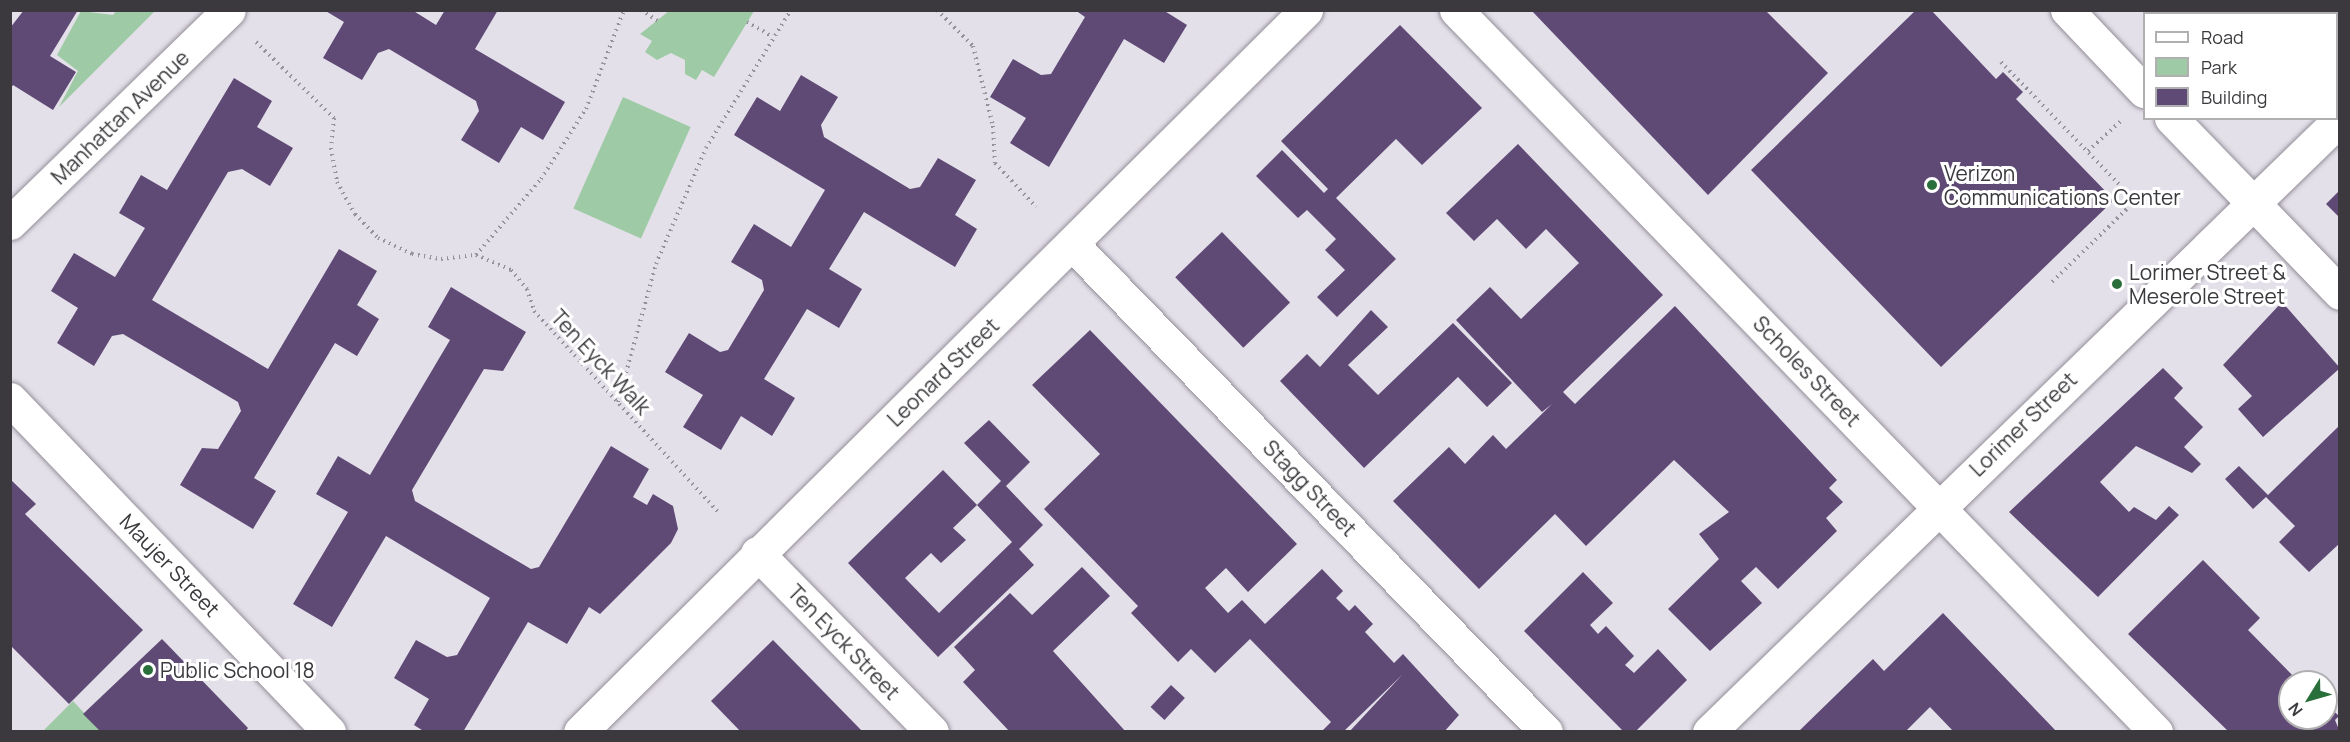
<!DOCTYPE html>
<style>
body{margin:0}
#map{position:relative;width:2350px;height:742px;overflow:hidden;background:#e4e0ea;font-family:Manrope,sans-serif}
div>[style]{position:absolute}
.green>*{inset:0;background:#9ecba5;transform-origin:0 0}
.building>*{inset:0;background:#5f4a76;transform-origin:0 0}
.path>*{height:4px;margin-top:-2px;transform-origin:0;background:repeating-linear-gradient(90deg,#959299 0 1.5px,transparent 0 6px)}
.roads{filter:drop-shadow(0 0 2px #938e98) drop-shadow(0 0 2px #938e98)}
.street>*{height:33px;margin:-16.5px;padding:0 16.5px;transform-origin:16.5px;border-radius:16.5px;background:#fff}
.dots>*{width:16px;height:16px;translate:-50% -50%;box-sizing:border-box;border:3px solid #fff;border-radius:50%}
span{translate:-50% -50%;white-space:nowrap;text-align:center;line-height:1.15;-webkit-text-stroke:6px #fff;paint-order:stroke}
.street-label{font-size:21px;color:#3b393d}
.poi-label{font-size:21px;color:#3b393d}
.left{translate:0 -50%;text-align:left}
.frame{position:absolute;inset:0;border:12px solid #3b393d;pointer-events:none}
.legend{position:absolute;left:2143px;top:12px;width:195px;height:108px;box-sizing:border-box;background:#fff;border:2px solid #b1b0b1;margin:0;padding:8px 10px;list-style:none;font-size:18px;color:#3b393d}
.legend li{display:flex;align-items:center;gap:12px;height:30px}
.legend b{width:30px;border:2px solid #b1b0b1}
.north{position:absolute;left:2278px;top:670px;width:60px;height:60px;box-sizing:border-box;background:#fff;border:2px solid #b1b0b1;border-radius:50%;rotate:233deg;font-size:16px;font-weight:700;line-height:24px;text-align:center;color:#3b393d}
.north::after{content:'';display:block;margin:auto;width:21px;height:27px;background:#296f3b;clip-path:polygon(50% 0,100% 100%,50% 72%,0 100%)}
</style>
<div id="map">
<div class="green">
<i style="clip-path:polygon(81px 11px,113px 15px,116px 11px,155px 11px,59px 107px,78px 71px,57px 55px)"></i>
<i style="clip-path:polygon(669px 11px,669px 10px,754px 11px,714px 77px,702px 70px,696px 80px,685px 74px,685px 60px,671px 53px,657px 60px,645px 52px,652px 41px,640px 34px)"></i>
<i style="left:623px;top:97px;width:74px;height:122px;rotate:24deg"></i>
<i style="clip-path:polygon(73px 701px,101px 731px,42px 732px)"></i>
</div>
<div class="building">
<i style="clip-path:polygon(24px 10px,78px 10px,50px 56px,76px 72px,53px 110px,13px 85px,10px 90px,10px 28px)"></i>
<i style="clip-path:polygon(324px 10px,412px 10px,436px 25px,445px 10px,498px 10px,475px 49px,565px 102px,543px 140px,521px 127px,499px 163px,461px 140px,479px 111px,476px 101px,389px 49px,378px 53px,362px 80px,323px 58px,344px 22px)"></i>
<i style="clip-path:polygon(1075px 10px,1163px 10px,1187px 25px,1164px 63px,1124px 39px,1049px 167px,1010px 143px,1026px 118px,990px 97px,1013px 59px,1041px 75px,1051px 74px,1085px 17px)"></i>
<i style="clip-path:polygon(1531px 10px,1765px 10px,1828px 73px,1708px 195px)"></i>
<i style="clip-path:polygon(1916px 10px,1931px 10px,1996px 79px,2003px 72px,2023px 92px,2016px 99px,2114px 200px,1941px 367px,1751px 170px)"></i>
<i style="clip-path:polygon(2316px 10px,2340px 10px,2340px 44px,2336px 14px)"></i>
<i style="clip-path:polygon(1400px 25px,1482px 108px,1422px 165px,1396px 139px,1336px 198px,1396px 259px,1337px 317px,1317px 297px,1345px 270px,1325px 250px,1336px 239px,1307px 210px,1298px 218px,1256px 176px,1282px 150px,1324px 193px,1328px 189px,1281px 141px)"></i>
<i style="clip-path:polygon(801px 75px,838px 97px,821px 125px,824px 137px,910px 189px,920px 187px,938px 158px,976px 180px,955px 215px,977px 229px,955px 267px,864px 212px,829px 269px,862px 289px,839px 328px,807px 309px,764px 379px,795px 398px,772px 436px,741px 416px,721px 450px,683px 427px,703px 395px,665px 372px,689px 333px,720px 352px,728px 350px,764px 290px,762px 280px,731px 262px,754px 224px,791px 247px,825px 190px,734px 135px,757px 97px,780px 111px)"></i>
<i style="clip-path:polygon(234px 78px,272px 101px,257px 127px,293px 148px,270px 186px,242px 169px,228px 172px,152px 300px,268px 369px,339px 249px,377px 271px,357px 305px,379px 319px,357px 356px,335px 343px,254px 478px,276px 491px,253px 529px,180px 485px,202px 448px,218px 449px,241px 411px,238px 402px,123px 334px,112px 336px,94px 366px,57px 343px,78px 308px,51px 291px,74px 253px,115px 277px,145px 228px,119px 213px,141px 175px,167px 190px)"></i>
<i style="clip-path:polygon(1518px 144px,1663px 295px,1563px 392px,1575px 404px,1675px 306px,1837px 480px,1829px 488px,1843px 502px,1826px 518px,1837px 531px,1778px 589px,1756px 567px,1741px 581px,1762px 603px,1710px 651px,1668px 609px,1719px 559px,1699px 534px,1729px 512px,1674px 460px,1586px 546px,1555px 514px,1479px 589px,1393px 501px,1449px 447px,1465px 464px,1493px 435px,1506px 449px,1552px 404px,1542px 412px,1456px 320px,1490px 287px,1521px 319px,1579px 263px,1546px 229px,1526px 249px,1497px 219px,1474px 241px,1446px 213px)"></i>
<i style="clip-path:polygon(2340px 190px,2340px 218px,2326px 204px)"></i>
<i style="left:1222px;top:232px;width:98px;height:65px;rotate:46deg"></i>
<i style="clip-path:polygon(451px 287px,526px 332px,503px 371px,484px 369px,412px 490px,415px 501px,531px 569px,539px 567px,611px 446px,649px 469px,633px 497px,647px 505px,653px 494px,673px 506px,678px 529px,671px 543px,600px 614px,589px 607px,567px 644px,528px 622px,463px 732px,425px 732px,414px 725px,429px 699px,394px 678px,416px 640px,447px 657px,457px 655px,490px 598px,386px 536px,332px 627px,293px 604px,348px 512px,316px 494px,338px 456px,370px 475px,450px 340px,428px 327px)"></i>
<i style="clip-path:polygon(2282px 302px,2340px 368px,2263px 437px,2238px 409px,2252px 396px,2223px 365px)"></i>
<i style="clip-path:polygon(1371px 310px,1388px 327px,1348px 365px,1378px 395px,1453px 323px,1512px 383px,1487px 407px,1458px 377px,1364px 468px,1280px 381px,1307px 354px,1320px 367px)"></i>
<i style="clip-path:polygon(1090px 330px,1297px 544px,1248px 592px,1226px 568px,1205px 588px,1228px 613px,1242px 600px,1265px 624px,1322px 569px,1343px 591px,1336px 598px,1349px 611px,1355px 605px,1373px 624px,1365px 632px,1394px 663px,1403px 654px,1459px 715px,1444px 732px,1349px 732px,1402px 675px,1343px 732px,1321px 732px,1331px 722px,1250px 639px,1215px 673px,1191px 649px,1178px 662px,1131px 613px,1138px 606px,1044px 509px,1100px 454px,1032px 385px)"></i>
<i style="clip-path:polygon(2163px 368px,2183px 388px,2174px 398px,2203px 427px,2184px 447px,2201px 464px,2192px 473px,2136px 446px,2100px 482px,2129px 512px,2134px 507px,2156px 520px,2169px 506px,2179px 515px,2098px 597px,2009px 512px)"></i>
<i style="clip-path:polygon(evenodd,989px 420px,1030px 462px,1006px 486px,1043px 525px,1019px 549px,1034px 565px,938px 657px,848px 563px,943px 470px,977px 505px,1001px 481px,964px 443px,989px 420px,977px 505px,1012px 542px,939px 613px,905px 578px,931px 553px,941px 563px,966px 540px,953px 528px,977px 505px)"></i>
<i style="clip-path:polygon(2340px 425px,2340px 543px,2309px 572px,2279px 542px,2295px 526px,2266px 497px,2253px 509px,2225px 479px,2239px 466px,2268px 495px)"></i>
<i style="clip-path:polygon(10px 479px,36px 504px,25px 514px,143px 630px,69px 704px,10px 645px)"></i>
<i style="clip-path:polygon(2203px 560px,2260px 618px,2248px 630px,2299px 682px,2290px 682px,2290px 718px,2326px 718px,2326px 704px,2339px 716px,2335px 720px,2340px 732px,2229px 732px,2128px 634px)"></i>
<i style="clip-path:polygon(1082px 567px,1110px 596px,1053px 651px,1126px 732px,1010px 732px,963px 682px,975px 670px,954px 647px,1010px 593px,1032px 615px)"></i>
<i style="clip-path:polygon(1583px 572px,1613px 603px,1590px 625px,1598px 634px,1606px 626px,1634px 656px,1625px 665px,1634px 673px,1658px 649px,1687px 680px,1635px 732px,1624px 732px,1524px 631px)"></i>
<i style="clip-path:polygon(1943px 613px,2057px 732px,1954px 732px,1930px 707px,1905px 732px,1798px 732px,1873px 659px,1884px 671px)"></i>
<i style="clip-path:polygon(162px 639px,248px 728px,245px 732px,101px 732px,83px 714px)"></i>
<i style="clip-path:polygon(773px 640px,863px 732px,741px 732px,711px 701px)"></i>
<i style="left:1171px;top:685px;width:19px;height:30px;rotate:43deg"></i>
</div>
<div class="path">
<i style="left:641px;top:10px;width:20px;rotate:33deg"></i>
<i style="left:937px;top:10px;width:51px;rotate:45deg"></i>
<i style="left:973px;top:46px;width:82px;rotate:76deg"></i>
<i style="left:993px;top:126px;width:37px;rotate:87deg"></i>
<i style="left:995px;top:163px;width:60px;rotate:47deg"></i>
<i style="left:747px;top:22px;width:28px;rotate:30deg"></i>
<i style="left:256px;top:42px;width:109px;rotate:44.3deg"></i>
<i style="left:334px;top:118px;width:30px;rotate:96deg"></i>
<i style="left:331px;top:148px;width:35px;rotate:80deg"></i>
<i style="left:337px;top:182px;width:37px;rotate:61deg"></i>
<i style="left:355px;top:214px;width:33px;rotate:46deg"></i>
<i style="left:378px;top:238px;width:38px;rotate:25deg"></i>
<i style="left:412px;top:254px;width:29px;rotate:10deg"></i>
<i style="left:441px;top:259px;width:35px;rotate:-7deg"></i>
<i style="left:476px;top:255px;width:38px;rotate:23deg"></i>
<i style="left:511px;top:270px;width:25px;rotate:50deg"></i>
<i style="left:527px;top:289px;width:23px;rotate:72deg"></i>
<i style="left:534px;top:311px;width:274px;rotate:47.5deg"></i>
<i style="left:2001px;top:62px;width:193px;rotate:46deg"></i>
<i style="left:2135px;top:201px;width:116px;rotate:135.7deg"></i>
<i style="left:2088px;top:151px;width:46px;rotate:-42.4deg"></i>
<i style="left:476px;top:255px;width:100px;rotate:-49.5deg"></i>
<i style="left:541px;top:179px;width:83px;rotate:-57.3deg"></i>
<i style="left:586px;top:109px;width:106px;rotate:-69deg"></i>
<i style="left:618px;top:402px;width:143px;rotate:-74.6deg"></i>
<i style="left:656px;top:264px;width:126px;rotate:-66.7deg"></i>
<i style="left:706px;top:148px;width:162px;rotate:-58.4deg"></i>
</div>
<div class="roads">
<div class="street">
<i style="left:1456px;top:10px;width:1006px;rotate:45.89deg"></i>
<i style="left:2067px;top:10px;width:112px;rotate:46.5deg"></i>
<i style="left:2171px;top:118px;width:243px;rotate:46deg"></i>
<i style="left:10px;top:223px;width:305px;rotate:-44.2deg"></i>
<i style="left:1073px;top:245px;width:679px;rotate:45.84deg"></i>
<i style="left:10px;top:399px;width:461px;rotate:46.2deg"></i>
<i style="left:757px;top:553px;width:250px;rotate:45.6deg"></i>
<i style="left:580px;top:732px;width:1024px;rotate:-44.84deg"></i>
<i style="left:1709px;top:732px;width:880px;rotate:-44.17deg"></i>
</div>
</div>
<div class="dots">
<i style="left:1932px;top:185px;background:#296f3b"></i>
<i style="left:2117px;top:284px;background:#296f3b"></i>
<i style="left:148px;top:670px;background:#296f3b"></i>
</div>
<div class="street-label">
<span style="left:120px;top:117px;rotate:-44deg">Manhattan Avenue</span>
<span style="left:601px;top:362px;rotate:47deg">Ten Eyck Walk</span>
<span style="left:1807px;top:371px;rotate:46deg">Scholes Street</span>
<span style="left:943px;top:372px;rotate:-44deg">Leonard Street</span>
<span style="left:2023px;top:424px;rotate:-44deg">Lorimer Street</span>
<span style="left:1310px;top:488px;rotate:46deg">Stagg Street</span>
<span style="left:170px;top:565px;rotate:46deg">Maujer Street</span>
<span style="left:844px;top:642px;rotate:46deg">Ten Eyck Street</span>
</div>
<div class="poi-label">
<span class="left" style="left:1944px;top:185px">Verizon<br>Communications Center</span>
<span class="left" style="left:2129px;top:284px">Lorimer Street &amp;<br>Meserole Street</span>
<span class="left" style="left:160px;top:670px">Public School 18</span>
</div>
<div class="frame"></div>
<ul class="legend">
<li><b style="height:8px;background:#fff"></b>Road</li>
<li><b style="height:16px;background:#9ecba5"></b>Park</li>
<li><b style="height:16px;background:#5f4a76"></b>Building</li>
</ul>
<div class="north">N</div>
</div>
